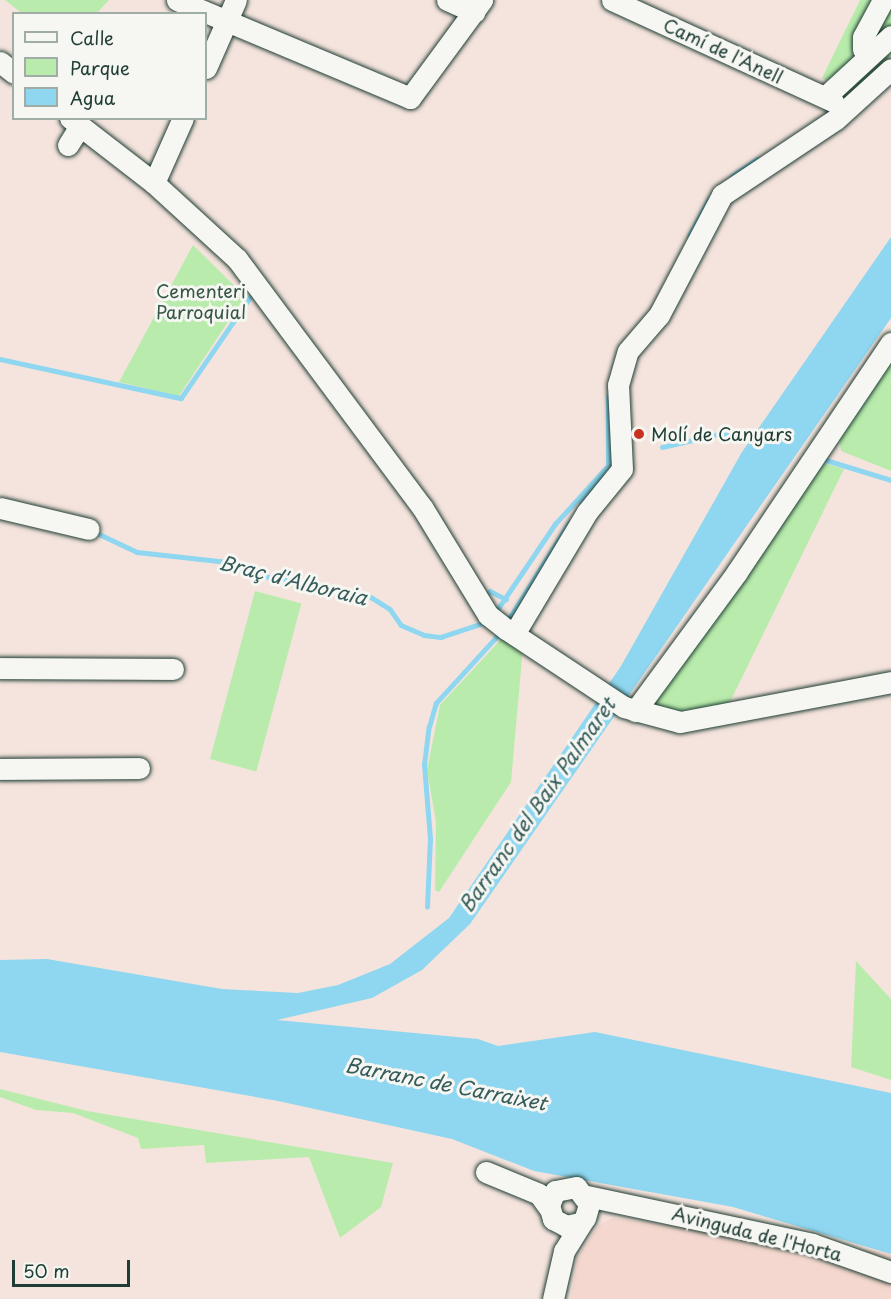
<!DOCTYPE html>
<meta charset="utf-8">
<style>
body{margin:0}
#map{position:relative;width:891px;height:1299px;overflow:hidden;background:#f5e4dd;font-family:"Playpen Sans",sans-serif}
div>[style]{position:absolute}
.built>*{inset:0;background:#f4d7ce}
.green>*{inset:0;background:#b9ecac;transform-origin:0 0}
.water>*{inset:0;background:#8fd7f0}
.stream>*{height:4.5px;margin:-2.25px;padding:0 2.25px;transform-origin:2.25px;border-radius:2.25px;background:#8fd7f0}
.roads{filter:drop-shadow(0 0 2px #1f3d34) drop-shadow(0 0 2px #1f3d34)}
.minor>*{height:21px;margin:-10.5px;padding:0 10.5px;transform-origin:10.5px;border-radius:10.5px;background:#f6f6f2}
.dots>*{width:16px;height:16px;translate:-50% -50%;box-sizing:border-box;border:3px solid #f6f6f2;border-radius:50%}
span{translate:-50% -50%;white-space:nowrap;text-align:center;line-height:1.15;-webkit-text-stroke:6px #f6f6f2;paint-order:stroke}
.street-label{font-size:18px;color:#1f3d34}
.park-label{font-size:18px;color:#365746}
.poi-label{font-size:18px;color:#1f3d34}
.left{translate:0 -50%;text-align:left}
.water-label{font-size:20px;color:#355c5a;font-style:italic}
.legend{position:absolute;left:12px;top:12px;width:195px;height:108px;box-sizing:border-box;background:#f6f6f2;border:2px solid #a0aca6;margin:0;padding:8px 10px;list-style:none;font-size:18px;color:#1f3d34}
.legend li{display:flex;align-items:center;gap:12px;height:30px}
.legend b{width:30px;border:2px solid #a0aca6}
.scale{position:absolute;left:12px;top:1260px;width:118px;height:27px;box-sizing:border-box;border:3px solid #1f3d34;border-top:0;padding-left:8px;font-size:18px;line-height:21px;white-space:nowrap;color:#1f3d34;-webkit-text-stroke:4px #f6f6f2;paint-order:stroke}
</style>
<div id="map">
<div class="built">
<i style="clip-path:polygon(612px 1218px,885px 1252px,891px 1254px,891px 1299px,571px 1299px,577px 1257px,599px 1225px)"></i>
</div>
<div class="green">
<i style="clip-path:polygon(5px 0,109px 0,97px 13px,23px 14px)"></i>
<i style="clip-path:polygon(860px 0,891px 0,891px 55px,850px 93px,822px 78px)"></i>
<i style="clip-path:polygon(193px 245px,245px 296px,179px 396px,119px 382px)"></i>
<i style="clip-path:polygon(891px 357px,891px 471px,841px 451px,839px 436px)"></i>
<i style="clip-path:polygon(820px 462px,844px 469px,728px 706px,700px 713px,656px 710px,655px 695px)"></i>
<i style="left:255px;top:591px;width:48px;height:174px;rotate:15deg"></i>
<i style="clip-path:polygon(504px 636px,523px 647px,511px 782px,439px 892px,435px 890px,436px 822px,427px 770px,440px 705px)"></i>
<i style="clip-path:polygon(856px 961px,891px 999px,891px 1080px,851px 1067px)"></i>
<i style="clip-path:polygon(0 1089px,87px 1111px,393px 1163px,381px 1207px,340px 1238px,309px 1157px,206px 1163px,204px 1145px,141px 1149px,138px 1138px,73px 1113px,36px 1110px,0 1097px)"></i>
</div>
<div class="water">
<i style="clip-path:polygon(891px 237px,891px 318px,470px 924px,422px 970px,372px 998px,277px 1020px,478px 1039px,498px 1046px,595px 1032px,891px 1093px,891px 1254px,733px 1207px,534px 1171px,452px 1139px,278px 1101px,0 1052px,0 960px,47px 959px,222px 989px,298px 993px,338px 985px,390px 964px,449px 918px,621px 666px,742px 452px)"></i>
</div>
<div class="stream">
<i style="left:732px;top:176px;width:30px;rotate:-34deg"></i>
<i style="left:689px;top:236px;width:42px;rotate:-61.6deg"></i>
<i style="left:0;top:359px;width:185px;rotate:12.2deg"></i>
<i style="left:181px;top:398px;width:127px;rotate:-55.6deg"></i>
<i style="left:662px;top:447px;width:58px;rotate:-12.8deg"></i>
<i style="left:719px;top:434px;width:38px;rotate:6deg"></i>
<i style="left:826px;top:460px;width:68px;rotate:17.1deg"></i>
<i style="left:581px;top:503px;width:45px;rotate:-53.1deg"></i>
<i style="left:608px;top:467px;width:70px;rotate:-90deg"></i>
<i style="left:97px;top:533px;width:44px;rotate:25.4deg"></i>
<i style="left:137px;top:552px;width:91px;rotate:6.3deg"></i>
<i style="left:227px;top:562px;width:29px;rotate:25deg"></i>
<i style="left:253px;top:574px;width:115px;rotate:10deg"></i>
<i style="left:366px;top:594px;width:28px;rotate:32deg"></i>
<i style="left:390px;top:609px;width:19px;rotate:55deg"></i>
<i style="left:401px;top:625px;width:25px;rotate:23deg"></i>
<i style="left:424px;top:635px;width:17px;rotate:7deg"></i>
<i style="left:441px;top:637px;width:41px;rotate:-18.4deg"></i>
<i style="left:484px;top:597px;width:8px;rotate:-45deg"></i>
<i style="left:490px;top:591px;width:18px;rotate:27deg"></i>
<i style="left:497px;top:610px;width:104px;rotate:-56deg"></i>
<i style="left:555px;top:524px;width:91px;rotate:-47.7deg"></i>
<i style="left:510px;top:617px;width:111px;rotate:-57.9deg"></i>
<i style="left:427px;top:907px;width:68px;rotate:-87.5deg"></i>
<i style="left:430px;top:839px;width:74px;rotate:-94.6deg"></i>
<i style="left:424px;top:765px;width:38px;rotate:-83deg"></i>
<i style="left:429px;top:727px;width:25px;rotate:-74deg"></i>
<i style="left:436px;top:703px;width:93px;rotate:-47.6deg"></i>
</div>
<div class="roads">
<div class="minor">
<i style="left:177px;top:0;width:253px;rotate:22.8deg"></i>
<i style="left:410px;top:98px;width:122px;rotate:-53.7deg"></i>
<i style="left:447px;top:0;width:30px;rotate:24deg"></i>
<i style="left:612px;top:0;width:243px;rotate:24.6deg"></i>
<i style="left:871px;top:54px;width:9px;rotate:-148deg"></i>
<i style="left:863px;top:49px;width:12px;rotate:-90deg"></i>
<i style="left:863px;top:37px;width:42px;rotate:-61.6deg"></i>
<i style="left:0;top:62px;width:18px;rotate:38deg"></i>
<i style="left:206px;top:68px;width:74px;rotate:-66.2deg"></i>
<i style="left:825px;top:97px;width:90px;rotate:-42.7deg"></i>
<i style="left:70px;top:118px;width:106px;rotate:37.7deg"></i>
<i style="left:154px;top:183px;width:113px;rotate:42.5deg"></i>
<i style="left:237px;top:259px;width:309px;rotate:53.3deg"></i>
<i style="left:422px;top:507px;width:127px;rotate:58.6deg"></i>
<i style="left:488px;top:615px;width:23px;rotate:38deg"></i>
<i style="left:506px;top:629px;width:141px;rotate:33.5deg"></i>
<i style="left:624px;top:707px;width:58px;rotate:15deg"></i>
<i style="left:680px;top:722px;width:215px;rotate:-10.7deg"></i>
<i style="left:68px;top:145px;width:22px;rotate:-58deg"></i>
<i style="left:154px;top:183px;width:71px;rotate:-66deg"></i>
<i style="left:0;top:508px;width:91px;rotate:13.3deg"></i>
<i style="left:514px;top:634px;width:142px;rotate:-59.1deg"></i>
<i style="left:587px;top:512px;width:55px;rotate:-50.9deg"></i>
<i style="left:622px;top:469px;width:84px;rotate:-92.7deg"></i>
<i style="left:618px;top:385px;width:35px;rotate:-74deg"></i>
<i style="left:628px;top:351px;width:48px;rotate:-49.3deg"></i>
<i style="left:659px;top:315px;width:136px;rotate:-62.3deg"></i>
<i style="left:722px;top:195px;width:137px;rotate:-33.7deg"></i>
<i style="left:836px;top:119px;width:74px;rotate:-42.3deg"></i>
<i style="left:0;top:668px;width:173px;rotate:0.3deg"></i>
<i style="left:635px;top:711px;width:172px;rotate:-53.7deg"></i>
<i style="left:737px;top:572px;width:276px;rotate:-56.1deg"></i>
<i style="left:0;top:769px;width:139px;rotate:-0.4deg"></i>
<i style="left:486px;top:1172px;width:57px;rotate:22.5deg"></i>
<i style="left:539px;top:1194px;width:17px;rotate:54deg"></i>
<i style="left:587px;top:1196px;width:230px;rotate:12deg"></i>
<i style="left:812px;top:1244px;width:84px;rotate:19.5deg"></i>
<i style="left:553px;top:1299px;width:49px;rotate:-77.1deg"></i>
<i style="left:564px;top:1251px;width:39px;rotate:-58deg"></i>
<i style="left:585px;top:1218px;width:15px;rotate:-74deg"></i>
<i style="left:589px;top:1204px;width:21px;rotate:-127deg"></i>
<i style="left:576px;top:1187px;width:21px;rotate:169deg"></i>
<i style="left:555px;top:1191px;width:15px;rotate:113deg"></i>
<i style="left:549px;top:1205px;width:15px;rotate:74deg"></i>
<i style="left:553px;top:1219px;width:15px;rotate:28deg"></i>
<i style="left:566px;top:1226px;width:14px;rotate:-12deg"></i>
</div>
</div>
<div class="dots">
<i style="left:639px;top:434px;background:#c8321e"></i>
</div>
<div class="street-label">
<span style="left:723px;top:51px;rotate:25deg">Camí de l'Anell</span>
<span style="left:757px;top:1234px;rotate:14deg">Avinguda de l'Horta</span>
</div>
<div class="park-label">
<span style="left:201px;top:302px">Cementeri<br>Parroquial</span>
</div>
<div class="poi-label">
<span class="left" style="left:651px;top:434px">Molí de Canyars</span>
</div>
<div class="water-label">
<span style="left:293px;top:580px;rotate:14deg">Braç d'Alboraia</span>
<span style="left:537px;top:805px;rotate:-55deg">Barranc del Baix Palmaret</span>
<span style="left:446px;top:1084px;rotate:11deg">Barranc de Carraixet</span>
</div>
<ul class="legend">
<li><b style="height:8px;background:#f6f6f2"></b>Calle</li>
<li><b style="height:16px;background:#b9ecac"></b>Parque</li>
<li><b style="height:16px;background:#8fd7f0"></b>Agua</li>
</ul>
<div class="scale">50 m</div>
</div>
